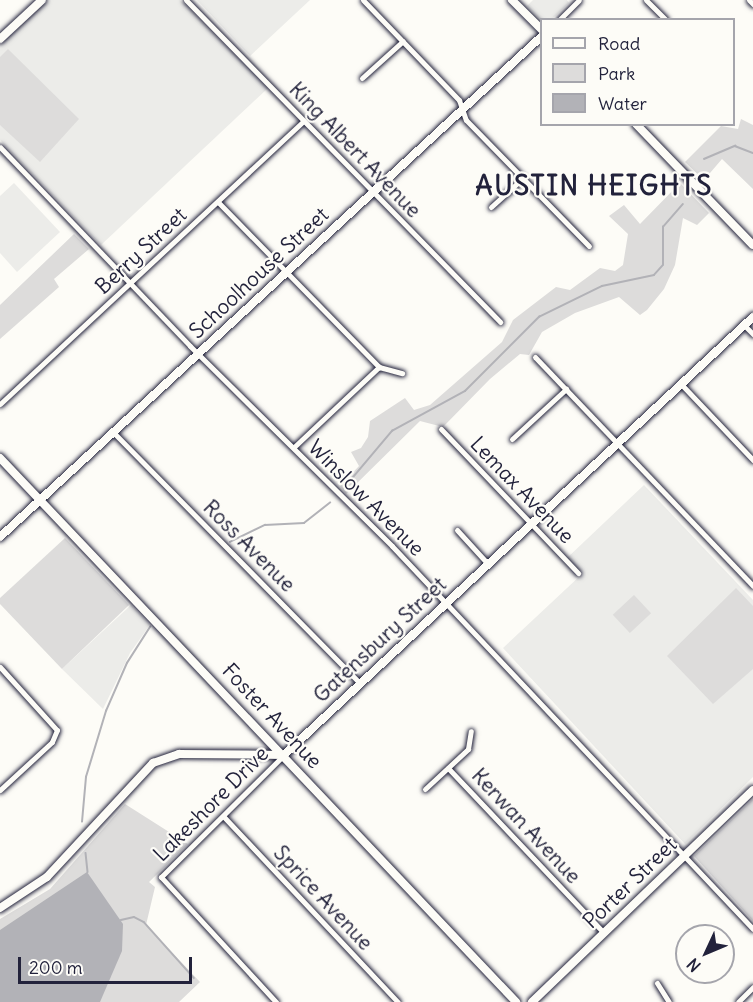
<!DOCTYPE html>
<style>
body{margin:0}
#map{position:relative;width:753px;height:1002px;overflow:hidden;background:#fdfcf7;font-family:Delius,sans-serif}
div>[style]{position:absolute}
.built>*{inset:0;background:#ecece9}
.green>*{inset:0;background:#dddcdb;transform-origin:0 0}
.water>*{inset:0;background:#b2b2b7}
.stream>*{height:1.5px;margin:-0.75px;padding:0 0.75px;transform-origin:0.75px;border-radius:0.75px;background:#b2b2b7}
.roads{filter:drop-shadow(0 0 2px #22223b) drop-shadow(0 0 2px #22223b)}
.street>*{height:5px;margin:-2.5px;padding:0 2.5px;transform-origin:2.5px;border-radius:2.5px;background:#fdfcf7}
.secondary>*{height:8px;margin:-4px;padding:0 4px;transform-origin:4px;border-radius:4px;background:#fdfcf7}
span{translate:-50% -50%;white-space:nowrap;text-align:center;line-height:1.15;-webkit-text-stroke:4.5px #fdfcf7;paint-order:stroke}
.street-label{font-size:21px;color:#22223b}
.district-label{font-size:27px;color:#22223b;font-weight:700;letter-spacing:1.5px}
.legend{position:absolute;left:540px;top:18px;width:195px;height:108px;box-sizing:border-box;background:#fdfcf7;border:2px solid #a5a5ac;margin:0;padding:8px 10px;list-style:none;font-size:18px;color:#22223b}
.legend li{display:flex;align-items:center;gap:12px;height:30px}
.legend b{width:30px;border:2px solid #a5a5ac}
.north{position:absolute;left:675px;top:924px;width:60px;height:60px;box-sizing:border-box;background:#fdfcf7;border:2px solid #a5a5ac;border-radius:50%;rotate:226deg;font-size:16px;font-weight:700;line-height:24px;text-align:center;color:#22223b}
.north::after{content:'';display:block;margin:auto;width:21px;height:27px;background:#22223b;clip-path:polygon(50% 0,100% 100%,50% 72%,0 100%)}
.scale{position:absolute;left:18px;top:957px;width:174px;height:27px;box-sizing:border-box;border:3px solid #22223b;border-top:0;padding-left:8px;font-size:18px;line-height:21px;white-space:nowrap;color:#22223b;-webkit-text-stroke:4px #fdfcf7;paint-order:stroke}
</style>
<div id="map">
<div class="built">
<i style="clip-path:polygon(46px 0,180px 0,268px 88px,101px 245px,0 140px,0 45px)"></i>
<i style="clip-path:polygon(197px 0,310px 0,250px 56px)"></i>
<i style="clip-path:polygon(533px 0,567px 0,569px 3px,552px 19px,541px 20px,527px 6px)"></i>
<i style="clip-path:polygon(14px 183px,60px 232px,17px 272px,0 253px,0 196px)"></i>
<i style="clip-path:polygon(644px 485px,753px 600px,753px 777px,685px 844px,503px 648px,582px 574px,567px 558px)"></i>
<i style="clip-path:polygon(131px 605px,150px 625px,130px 653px,103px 709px,62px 669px)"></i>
</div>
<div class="green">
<i style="clip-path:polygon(8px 49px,79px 119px,40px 162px,0 125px,0 57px)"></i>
<i style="clip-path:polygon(741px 119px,753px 125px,753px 189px,722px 159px,704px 180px,685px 162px,721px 126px,738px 129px)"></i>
<i style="clip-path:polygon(680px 183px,709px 213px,697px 225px,683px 218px,675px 265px,664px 289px,647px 310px,640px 315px,619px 297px,575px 313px,542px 332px,529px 355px,520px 354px,490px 379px,443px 427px,420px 421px,346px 494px,340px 486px,359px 466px,351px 452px,361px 448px,368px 437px,370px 421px,405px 398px,414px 410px,430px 405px,502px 342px,513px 320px,556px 287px,570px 290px,600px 268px,615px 271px,623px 265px,628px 234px,609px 216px,624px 205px,640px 224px)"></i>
<i style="clip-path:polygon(74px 234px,89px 249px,54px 279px,59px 287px,0 339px,0 305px)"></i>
<i style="clip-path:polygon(65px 538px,129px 605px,62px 669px,0 604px,0 598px)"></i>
<i style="clip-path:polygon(736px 588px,753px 606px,753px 669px,713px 704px,667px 656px)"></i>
<i style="left:634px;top:595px;width:25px;height:29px;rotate:47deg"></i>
<i style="clip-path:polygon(753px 799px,753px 921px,694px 856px)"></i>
<i style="clip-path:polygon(125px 804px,188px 844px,149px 882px,155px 887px,146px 925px,200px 982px,179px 1002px,0 1002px,0 919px,50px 889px)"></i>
</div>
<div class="water">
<i style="clip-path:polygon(87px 872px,123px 924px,122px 951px,100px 1002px,0 1002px,0 930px)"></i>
</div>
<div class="stream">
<i style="left:704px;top:159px;width:34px;rotate:-23deg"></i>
<i style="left:735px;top:146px;width:19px;rotate:21deg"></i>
<i style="left:344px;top:488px;width:75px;rotate:-49.9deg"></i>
<i style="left:392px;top:431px;width:83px;rotate:-28.7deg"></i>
<i style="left:465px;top:391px;width:105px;rotate:-45deg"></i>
<i style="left:539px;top:317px;width:70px;rotate:-26.2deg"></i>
<i style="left:602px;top:286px;width:53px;rotate:-11.9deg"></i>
<i style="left:654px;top:275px;width:13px;rotate:-48deg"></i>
<i style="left:663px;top:265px;width:38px;rotate:-90deg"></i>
<i style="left:663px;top:227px;width:30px;rotate:-49deg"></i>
<i style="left:230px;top:542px;width:39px;rotate:-26deg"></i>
<i style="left:265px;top:525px;width:39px;rotate:-3deg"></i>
<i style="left:304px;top:523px;width:33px;rotate:-38deg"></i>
<i style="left:82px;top:822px;width:45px;rotate:-84.9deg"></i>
<i style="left:86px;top:777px;width:69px;rotate:-73.1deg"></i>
<i style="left:106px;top:711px;width:52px;rotate:-66.4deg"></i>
<i style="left:127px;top:663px;width:43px;rotate:-57.4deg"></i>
<i style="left:86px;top:853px;width:19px;rotate:84deg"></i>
<i style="left:121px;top:920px;width:13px;rotate:-13deg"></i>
<i style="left:134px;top:917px;width:11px;rotate:27deg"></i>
<i style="left:144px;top:922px;width:75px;rotate:48.2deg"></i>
</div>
<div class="roads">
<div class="street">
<i style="left:186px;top:0;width:450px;rotate:45.7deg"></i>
<i style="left:363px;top:0;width:139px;rotate:46.2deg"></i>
<i style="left:459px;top:100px;width:21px;rotate:71deg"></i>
<i style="left:466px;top:120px;width:176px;rotate:45.7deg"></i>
<i style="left:646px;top:0;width:28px;rotate:45deg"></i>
<i style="left:749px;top:0;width:6px;rotate:45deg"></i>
<i style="left:559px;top:20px;width:28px;rotate:-45deg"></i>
<i style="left:362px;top:78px;width:55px;rotate:-42.1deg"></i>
<i style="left:0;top:147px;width:275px;rotate:46.3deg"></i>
<i style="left:190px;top:346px;width:284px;rotate:44.7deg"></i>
<i style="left:392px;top:546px;width:526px;rotate:46.69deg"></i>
<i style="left:218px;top:202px;width:231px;rotate:45.7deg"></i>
<i style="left:491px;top:207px;width:43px;rotate:-42.2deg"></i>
<i style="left:744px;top:325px;width:13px;rotate:45deg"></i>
<i style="left:535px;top:357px;width:316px;rotate:46.4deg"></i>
<i style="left:681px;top:384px;width:105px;rotate:46.5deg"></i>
<i style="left:0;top:404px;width:415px;rotate:-43deg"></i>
<i style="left:441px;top:429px;width:199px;rotate:46.4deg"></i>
<i style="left:113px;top:432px;width:352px;rotate:45.5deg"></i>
<i style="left:512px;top:439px;width:74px;rotate:-42.8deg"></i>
<i style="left:294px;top:447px;width:117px;rotate:-43.3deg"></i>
<i style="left:379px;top:367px;width:24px;rotate:15deg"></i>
<i style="left:457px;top:530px;width:46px;rotate:47.6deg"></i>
<i style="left:0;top:667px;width:85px;rotate:47.9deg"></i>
<i style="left:57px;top:730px;width:13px;rotate:113deg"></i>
<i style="left:52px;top:742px;width:71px;rotate:137.3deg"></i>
<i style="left:448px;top:768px;width:227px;rotate:46.6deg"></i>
<i style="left:425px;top:789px;width:59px;rotate:-42.9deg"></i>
<i style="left:468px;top:749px;width:18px;rotate:-81deg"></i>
<i style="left:224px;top:817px;width:254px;rotate:46.8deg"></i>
<i style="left:657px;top:983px;width:22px;rotate:58deg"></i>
<i style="left:276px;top:1002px;width:170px;rotate:-132.6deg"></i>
<i style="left:161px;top:877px;width:173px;rotate:-44.8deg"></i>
<i style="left:738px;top:1002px;width:21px;rotate:-45deg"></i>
</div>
<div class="secondary">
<i style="left:512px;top:0;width:42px;rotate:45deg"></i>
<i style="left:0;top:39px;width:57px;rotate:-42.9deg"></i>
<i style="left:636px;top:124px;width:168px;rotate:46deg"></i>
<i style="left:0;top:458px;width:750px;rotate:46.51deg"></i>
<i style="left:0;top:537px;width:738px;rotate:-42.75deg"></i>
<i style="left:0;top:908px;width:56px;rotate:-33.4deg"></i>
<i style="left:47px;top:877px;width:156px;rotate:-47.1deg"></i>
<i style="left:153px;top:763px;width:28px;rotate:-19deg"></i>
<i style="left:179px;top:754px;width:105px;rotate:0.5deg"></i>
<i style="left:284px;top:755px;width:642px;rotate:-43.04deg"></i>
<i style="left:532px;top:1002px;width:306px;rotate:-43.8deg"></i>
</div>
</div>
<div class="street-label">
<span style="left:355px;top:150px;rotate:46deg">King Albert Avenue</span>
<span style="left:141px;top:251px;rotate:-43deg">Berry Street</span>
<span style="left:259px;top:273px;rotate:-43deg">Schoolhouse Street</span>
<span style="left:522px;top:490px;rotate:46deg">Lemax Avenue</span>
<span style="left:366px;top:498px;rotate:45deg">Winslow Avenue</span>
<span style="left:249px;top:546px;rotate:45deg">Ross Avenue</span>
<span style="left:380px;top:640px;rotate:-43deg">Gatensbury Street</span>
<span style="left:272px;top:716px;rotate:47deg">Foster Avenue</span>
<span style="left:211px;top:804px;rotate:-45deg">Lakeshore Drive</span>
<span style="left:526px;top:826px;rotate:47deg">Kerwan Avenue</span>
<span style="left:630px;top:883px;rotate:-44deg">Porter Street</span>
<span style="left:323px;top:898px;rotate:47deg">Sprice Avenue</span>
</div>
<div class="district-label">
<span style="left:594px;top:186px">AUSTIN HEIGHTS</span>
</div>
<ul class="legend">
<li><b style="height:8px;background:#fdfcf7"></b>Road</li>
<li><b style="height:16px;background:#dddcdb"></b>Park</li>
<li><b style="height:16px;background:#b2b2b7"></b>Water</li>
</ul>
<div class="north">N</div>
<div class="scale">200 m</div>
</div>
